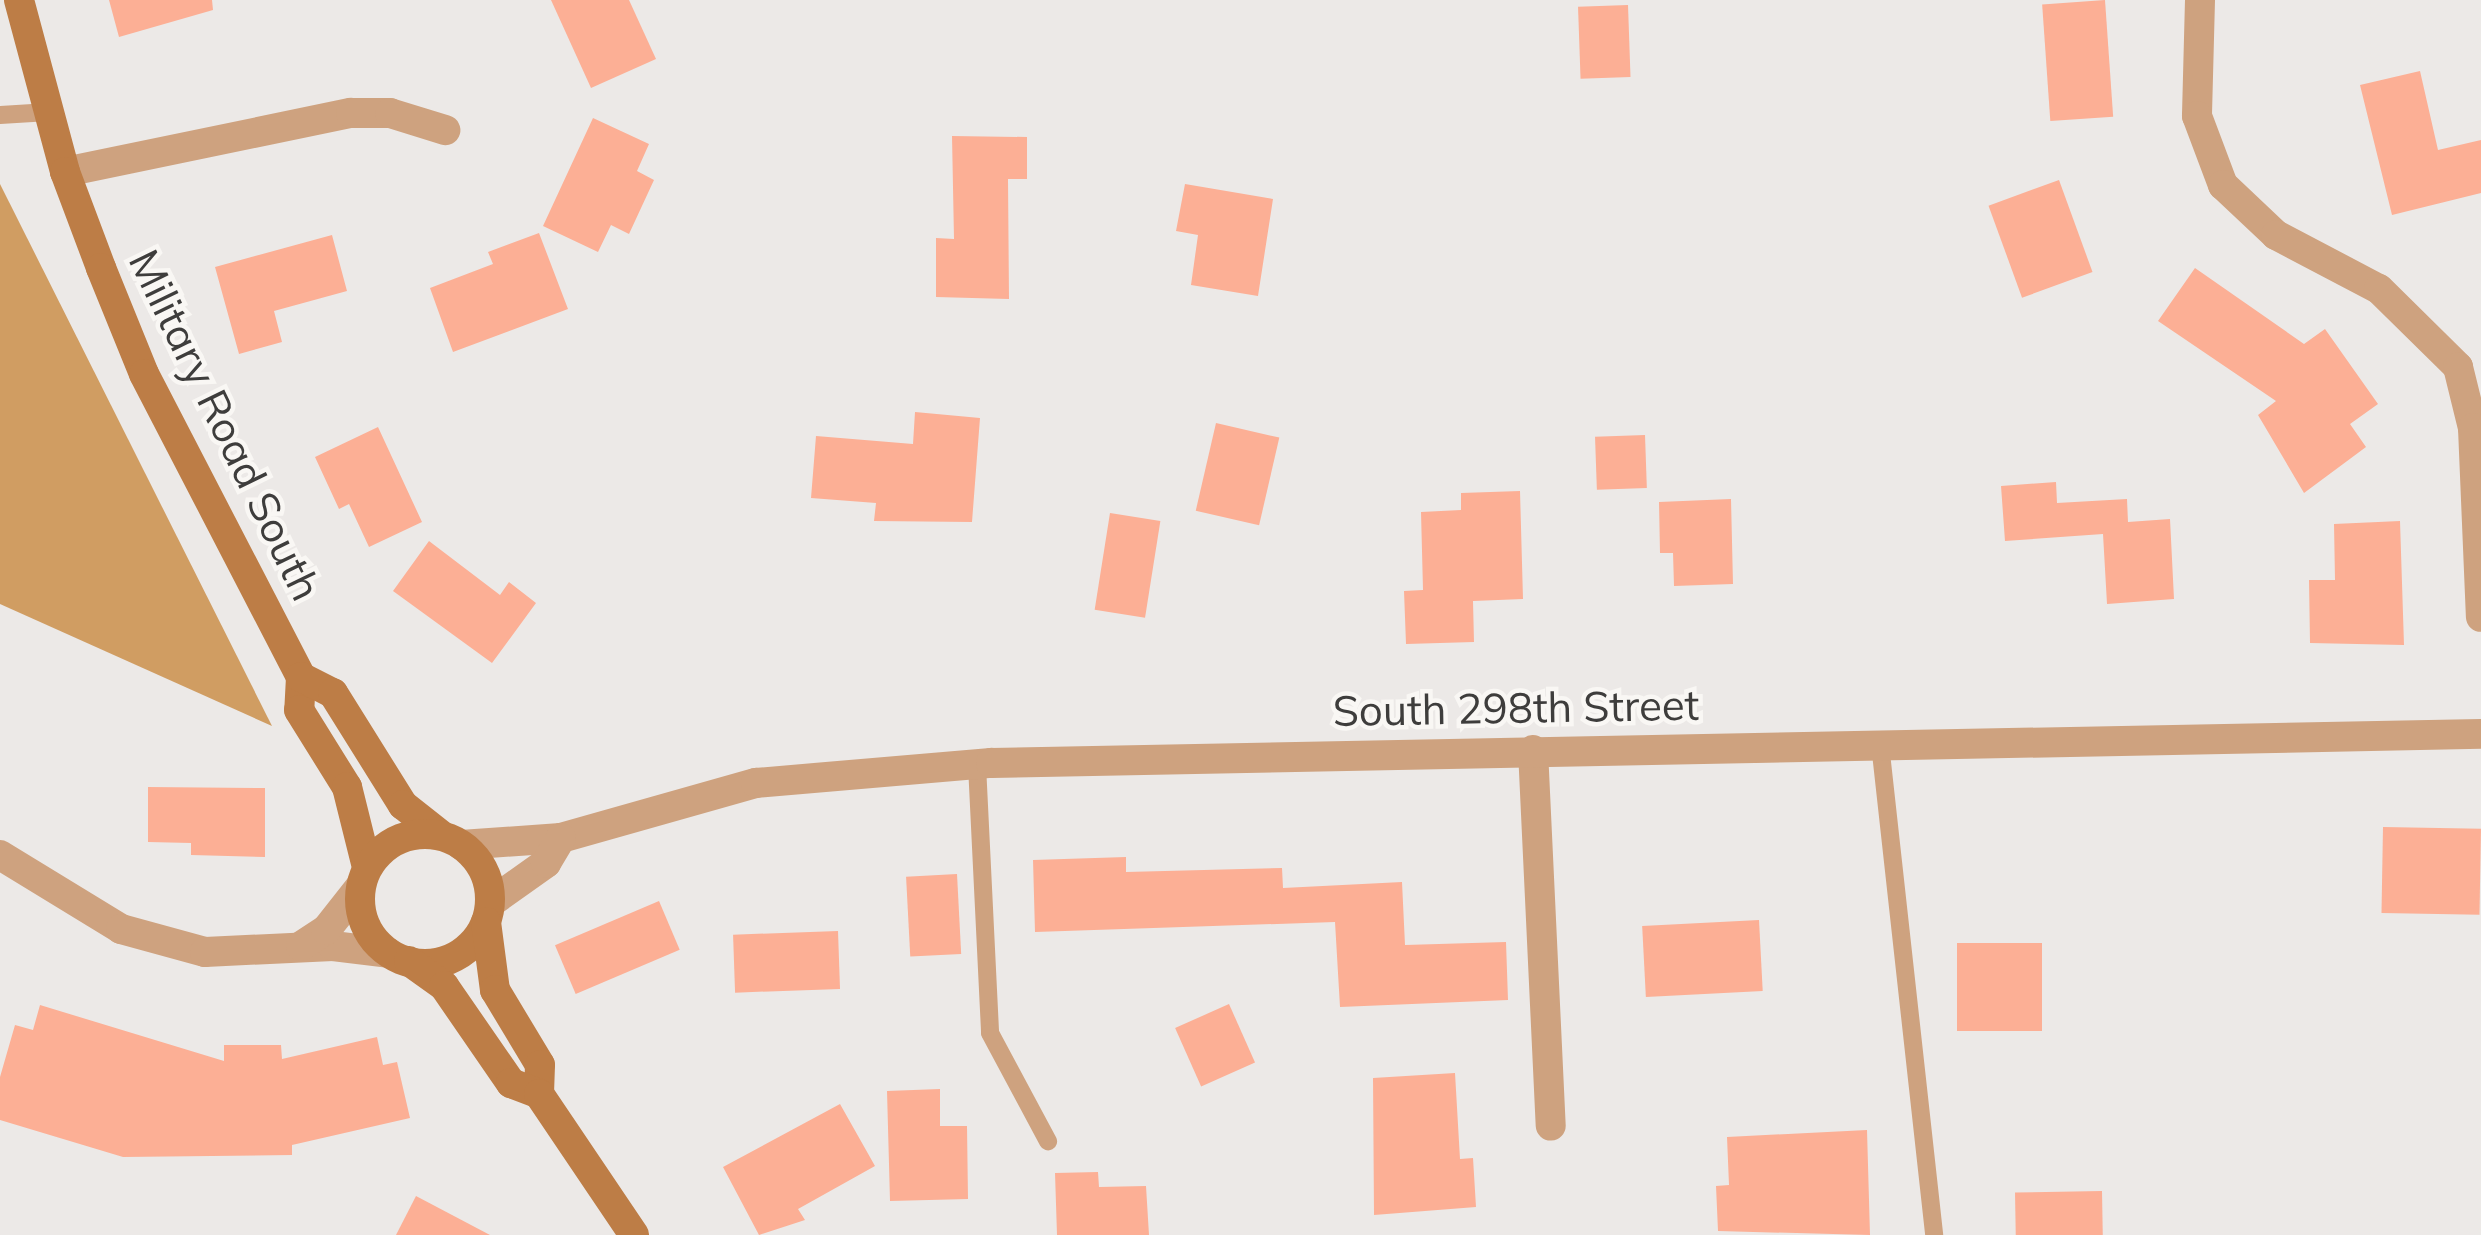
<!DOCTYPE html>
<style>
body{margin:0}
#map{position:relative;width:2481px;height:1235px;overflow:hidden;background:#ece9e7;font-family:Mulish,sans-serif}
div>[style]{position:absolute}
.forest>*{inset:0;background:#d09d62}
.building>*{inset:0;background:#fcaf95;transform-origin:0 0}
.service>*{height:18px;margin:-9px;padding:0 9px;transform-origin:9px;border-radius:9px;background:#cea27f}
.minor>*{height:30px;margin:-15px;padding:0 15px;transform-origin:15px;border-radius:15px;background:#cea27f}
.secondary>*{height:30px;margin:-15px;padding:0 15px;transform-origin:15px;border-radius:15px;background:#bd7d46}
.secondary>.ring{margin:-15px;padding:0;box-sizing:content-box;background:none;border:30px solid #bd7d46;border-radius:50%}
span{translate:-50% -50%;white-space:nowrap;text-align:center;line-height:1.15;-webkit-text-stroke:9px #f9f7f4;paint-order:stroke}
.street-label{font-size:42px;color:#3e3d3c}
</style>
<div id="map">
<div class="forest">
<i style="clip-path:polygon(0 184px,272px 726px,0 604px)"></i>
</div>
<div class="building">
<i style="clip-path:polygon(109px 0,212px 0,213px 10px,119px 37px)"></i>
<i style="clip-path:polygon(551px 0,629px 0,656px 59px,591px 88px)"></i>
<i style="left:2105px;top:0;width:117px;height:63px;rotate:86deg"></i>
<i style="left:1628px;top:5px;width:72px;height:50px;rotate:88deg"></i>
<i style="clip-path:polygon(2420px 71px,2438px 150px,2481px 140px,2481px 193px,2392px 215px,2360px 85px)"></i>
<i style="clip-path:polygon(593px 118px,649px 144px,637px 171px,654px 180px,629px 234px,611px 225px,598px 252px,543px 226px)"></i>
<i style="clip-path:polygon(952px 136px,1027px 137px,1027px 179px,1008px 179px,1009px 299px,936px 297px,936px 238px,954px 239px)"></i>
<i style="left:2059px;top:180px;width:98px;height:75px;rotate:70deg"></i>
<i style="clip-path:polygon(1185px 184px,1273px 199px,1258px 296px,1191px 285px,1198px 235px,1176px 231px)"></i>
<i style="clip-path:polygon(539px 233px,568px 309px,453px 352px,430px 288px,493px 264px,488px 252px)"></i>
<i style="clip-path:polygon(332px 235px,347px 291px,274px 311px,282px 342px,239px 354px,215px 267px)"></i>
<i style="clip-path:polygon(2195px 268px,2304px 344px,2325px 329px,2378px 404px,2350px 424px,2366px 447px,2304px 493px,2258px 415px,2276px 401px,2158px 321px)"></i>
<i style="clip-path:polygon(915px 412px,980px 418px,972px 522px,874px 521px,876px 503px,811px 498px,816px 436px,913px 444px)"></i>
<i style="left:1216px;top:423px;width:65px;height:90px;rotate:13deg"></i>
<i style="clip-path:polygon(378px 427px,422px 522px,369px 547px,349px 504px,339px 509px,315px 457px)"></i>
<i style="left:1645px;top:435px;width:53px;height:50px;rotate:88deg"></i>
<i style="clip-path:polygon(2056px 482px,2057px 503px,2127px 499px,2128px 522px,2170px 519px,2174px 599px,2107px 604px,2103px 534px,2005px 541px,2001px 486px)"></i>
<i style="clip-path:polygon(1520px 491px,1523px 599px,1473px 601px,1474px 642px,1406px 644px,1404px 591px,1423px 590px,1421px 512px,1461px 510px,1461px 493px)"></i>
<i style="clip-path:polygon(1731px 499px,1733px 584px,1674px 586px,1673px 553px,1660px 553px,1659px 502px)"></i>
<i style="left:1110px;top:513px;width:51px;height:98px;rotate:9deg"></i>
<i style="clip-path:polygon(2400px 521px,2404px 645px,2310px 643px,2309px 580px,2335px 580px,2334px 524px)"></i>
<i style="clip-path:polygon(429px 541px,500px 595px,509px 582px,536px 603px,492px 663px,393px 591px)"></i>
<i style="clip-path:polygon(148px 787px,265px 788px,265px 857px,191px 855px,191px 843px,148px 842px)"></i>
<i style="left:2383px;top:827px;width:98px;height:86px;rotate:1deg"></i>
<i style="clip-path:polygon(1126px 857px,1126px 872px,1282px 868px,1283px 888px,1402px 882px,1405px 945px,1506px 942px,1508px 1000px,1340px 1007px,1335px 922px,1035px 932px,1033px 860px)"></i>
<i style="left:957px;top:874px;width:80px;height:51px;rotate:87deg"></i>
<i style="left:659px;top:901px;width:53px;height:113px;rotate:67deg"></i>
<i style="left:1759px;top:920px;width:71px;height:117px;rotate:87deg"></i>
<i style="left:838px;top:931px;width:58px;height:105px;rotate:88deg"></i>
<i style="left:1957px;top:943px;width:85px;height:88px"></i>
<i style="left:1229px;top:1004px;width:64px;height:59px;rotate:66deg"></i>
<i style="clip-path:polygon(40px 1005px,224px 1061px,224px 1045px,281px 1045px,282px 1059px,377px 1037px,383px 1065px,397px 1062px,410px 1118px,292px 1145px,292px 1155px,123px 1157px,0 1120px,0 1077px,15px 1025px,33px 1030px)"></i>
<i style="clip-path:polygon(1455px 1073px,1460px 1159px,1473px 1158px,1476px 1207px,1374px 1215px,1373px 1078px)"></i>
<i style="clip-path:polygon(940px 1089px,940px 1126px,967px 1126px,968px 1199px,890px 1201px,887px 1091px)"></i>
<i style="clip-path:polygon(840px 1104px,875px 1166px,798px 1209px,805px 1220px,759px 1235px,723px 1167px)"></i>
<i style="clip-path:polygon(1867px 1130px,1870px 1235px,1718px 1231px,1716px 1186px,1729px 1185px,1727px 1137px)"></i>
<i style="clip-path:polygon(1098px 1172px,1099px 1187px,1146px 1186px,1149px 1235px,1057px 1235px,1055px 1173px)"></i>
<i style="left:2102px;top:1191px;width:44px;height:87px;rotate:89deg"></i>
<i style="clip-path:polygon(416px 1196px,490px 1235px,396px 1235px)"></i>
</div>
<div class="service">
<i style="left:0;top:115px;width:49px;rotate:-3.5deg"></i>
<i style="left:1880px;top:744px;width:494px;rotate:83.7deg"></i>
<i style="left:977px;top:765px;width:268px;rotate:87.2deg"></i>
<i style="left:990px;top:1033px;width:123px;rotate:61.8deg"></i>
</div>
<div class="minor">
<i style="left:2200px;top:0;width:116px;rotate:91.5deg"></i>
<i style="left:2197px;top:116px;width:74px;rotate:69.4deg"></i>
<i style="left:2223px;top:185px;width:73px;rotate:43.3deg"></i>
<i style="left:2276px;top:235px;width:116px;rotate:27.7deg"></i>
<i style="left:2379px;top:289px;width:111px;rotate:44.6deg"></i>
<i style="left:2458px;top:367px;width:63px;rotate:76.2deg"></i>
<i style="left:2473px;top:428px;width:189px;rotate:87.6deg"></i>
<i style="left:65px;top:172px;width:292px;rotate:-11.7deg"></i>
<i style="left:351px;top:113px;width:39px"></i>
<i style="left:390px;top:113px;width:58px;rotate:17.2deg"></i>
<i style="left:1533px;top:750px;width:376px;rotate:87.3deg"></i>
<i style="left:461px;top:845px;width:100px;rotate:-4deg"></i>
<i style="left:561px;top:838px;width:203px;rotate:-15.8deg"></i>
<i style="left:756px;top:783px;width:236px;rotate:-4.9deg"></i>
<i style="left:991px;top:763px;width:1490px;rotate:-1.12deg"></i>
<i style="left:0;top:855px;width:142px;rotate:31.4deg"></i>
<i style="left:121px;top:929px;width:87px;rotate:15.3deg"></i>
<i style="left:205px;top:952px;width:128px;rotate:-2.7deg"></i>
<i style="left:333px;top:946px;width:56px;rotate:7.1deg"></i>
<i style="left:490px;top:903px;width:69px;rotate:-35.5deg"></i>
<i style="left:546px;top:863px;width:29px;rotate:-59deg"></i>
<i style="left:301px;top:946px;width:30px;rotate:-33deg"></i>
<i style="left:326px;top:930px;width:55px;rotate:-51.7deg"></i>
</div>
<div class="secondary">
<i style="left:19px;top:0;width:178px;rotate:75deg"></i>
<i style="left:65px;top:172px;width:103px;rotate:69.4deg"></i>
<i style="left:101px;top:268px;width:114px;rotate:67.9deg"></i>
<i style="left:144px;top:374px;width:341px;rotate:62.6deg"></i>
<i style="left:301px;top:677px;width:33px;rotate:93deg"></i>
<i style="left:299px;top:710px;width:91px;rotate:58.1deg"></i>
<i style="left:347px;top:787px;width:82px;rotate:76deg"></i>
<i style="left:301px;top:677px;width:36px;rotate:27deg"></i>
<i style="left:333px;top:693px;width:132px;rotate:58deg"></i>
<i style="left:403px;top:805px;width:48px;rotate:38.3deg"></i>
<i class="ring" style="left:360px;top:834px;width:100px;height:100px"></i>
<i style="left:486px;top:922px;width:69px;rotate:82.5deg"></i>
<i style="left:495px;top:990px;width:87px;rotate:59deg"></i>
<i style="left:540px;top:1065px;width:29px;rotate:92deg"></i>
<i style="left:409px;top:961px;width:43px;rotate:35.5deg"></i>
<i style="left:444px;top:986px;width:118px;rotate:55.4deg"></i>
<i style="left:511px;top:1083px;width:30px;rotate:21deg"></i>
<i style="left:539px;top:1094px;width:170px;rotate:56deg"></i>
</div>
<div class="street-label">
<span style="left:225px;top:425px;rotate:64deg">Military Road South</span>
<span style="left:1516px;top:708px;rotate:-1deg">South 298th Street</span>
</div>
</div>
